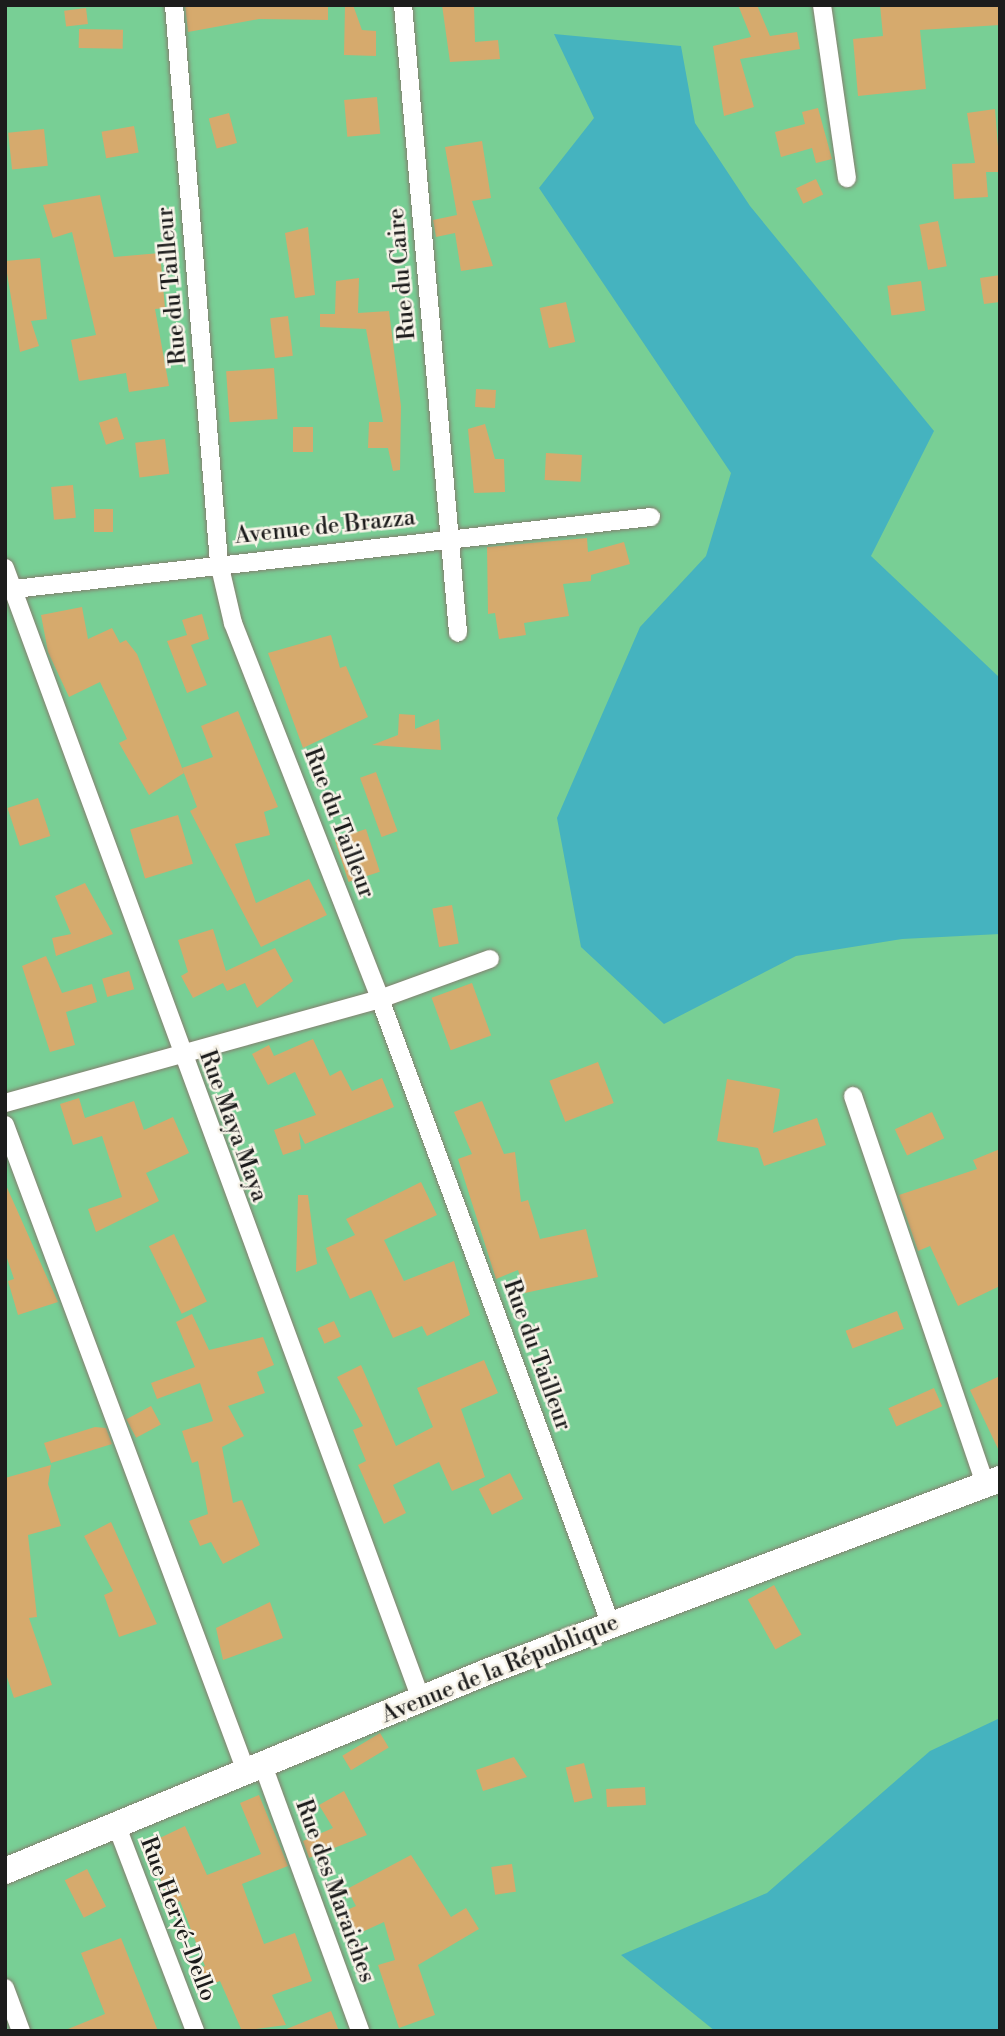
<!DOCTYPE html>
<meta charset="utf-8">
<style>
body{margin:0}
#map{position:relative;width:1005px;height:2036px;overflow:hidden;background:#ece2c2;font-family:"Libre Bodoni",serif}
div>[style]{position:absolute}
.green>*{inset:0;background:#78cf95;transform-origin:0 0}
.water>*{inset:0;background:#45b3bf}
.building>*{inset:0;background:#d6aa6d;transform-origin:0 0}
.roads{filter:drop-shadow(0 0 2px #847f6f) drop-shadow(0 0 2px #847f6f)}
.street>*{height:18px;margin:-9px;padding:0 9px;transform-origin:9px;border-radius:9px;background:#fff}
.secondary>*{height:26px;margin:-13px;padding:0 13px;transform-origin:13px;border-radius:13px;background:#fff}
span{translate:-50% -50%;white-space:nowrap;text-align:center;line-height:1.15;-webkit-text-stroke:5px #f7f3e8;paint-order:stroke}
.street-label{font-size:23px;color:#1c1c1c}
.frame{position:absolute;inset:0;border:7px solid #1c1c1c;pointer-events:none}
</style>
<div id="map">
<div class="green">
<i style="left:5px;top:5px;width:995px;height:2026px"></i>
</div>
<div class="water">
<i style="clip-path:polygon(554px 34px,681px 46px,695px 123px,750px 206px,934px 431px,871px 556px,1000px 678px,1000px 934px,902px 939px,796px 956px,664px 1024px,581px 947px,557px 818px,640px 627px,706px 556px,731px 473px,539px 188px,594px 118px)"></i>
<i style="clip-path:polygon(1000px 1718px,1000px 2031px,715px 2031px,621px 1955px,767px 1893px,930px 1751px)"></i>
</div>
<div class="building">
<i style="clip-path:polygon(185px 5px,328px 5px,328px 20px,259px 19px,188px 32px)"></i>
<i style="clip-path:polygon(345px 5px,353px 5px,362px 30px,376px 31px,376px 56px,344px 55px)"></i>
<i style="clip-path:polygon(442px 5px,474px 5px,475px 42px,498px 40px,500px 59px,450px 62px)"></i>
<i style="clip-path:polygon(738px 5px,757px 5px,770px 36px,797px 32px,800px 49px,740px 59px,754px 107px,724px 116px,713px 46px,751px 37px)"></i>
<i style="clip-path:polygon(880px 5px,1000px 5px,1000px 25px,920px 30px,926px 89px,858px 96px,853px 39px,883px 36px)"></i>
<i style="left:86px;top:8px;width:16px;height:22px;rotate:83deg"></i>
<i style="left:79px;top:29px;width:44px;height:19px;rotate:1deg"></i>
<i style="left:377px;top:97px;width:37px;height:33px;rotate:85deg"></i>
<i style="clip-path:polygon(818px 108px,832px 159px,816px 163px,812px 148px,781px 157px,775px 132px,805px 124px,802px 112px)"></i>
<i style="clip-path:polygon(995px 109px,1000px 172px,986px 172px,988px 197px,954px 199px,952px 164px,975px 163px,967px 113px)"></i>
<i style="left:229px;top:113px;width:31px;height:21px;rotate:75deg"></i>
<i style="left:134px;top:126px;width:27px;height:33px;rotate:80deg"></i>
<i style="left:44px;top:129px;width:37px;height:36px;rotate:84deg"></i>
<i style="clip-path:polygon(482px 141px,491px 198px,472px 201px,493px 266px,461px 271px,455px 233px,436px 237px,433px 220px,457px 215px,445px 147px)"></i>
<i style="left:816px;top:179px;width:17px;height:22px;rotate:65deg"></i>
<i style="clip-path:polygon(100px 195px,114px 257px,160px 253px,165px 308px,155px 309px,169px 386px,129px 392px,126px 373px,79px 381px,71px 340px,96px 335px,72px 232px,53px 238px,43px 205px)"></i>
<i style="left:938px;top:221px;width:46px;height:19px;rotate:79deg"></i>
<i style="clip-path:polygon(308px 227px,315px 295px,295px 298px,285px 233px)"></i>
<i style="clip-path:polygon(40px 258px,47px 319px,31px 321px,39px 346px,20px 352px,5px 261px)"></i>
<i style="clip-path:polygon(1000px 275px,1000px 302px,984px 304px,980px 278px)"></i>
<i style="clip-path:polygon(359px 278px,358px 313px,389px 311px,401px 406px,400px 470px,393px 471px,388px 448px,368px 448px,369px 422px,383px 422px,366px 329px,320px 327px,320px 314px,335px 314px,336px 281px)"></i>
<i style="left:921px;top:281px;width:30px;height:34px;rotate:82deg"></i>
<i style="left:566px;top:302px;width:41px;height:27px;rotate:77deg"></i>
<i style="left:288px;top:316px;width:40px;height:18px;rotate:83deg"></i>
<i style="left:274px;top:368px;width:51px;height:48px;rotate:86deg"></i>
<i style="left:476px;top:389px;width:20px;height:18px;rotate:3deg"></i>
<i style="left:117px;top:417px;width:23px;height:19px;rotate:72deg"></i>
<i style="clip-path:polygon(485px 424px,495px 459px,504px 459px,505px 492px,474px 493px,468px 429px)"></i>
<i style="left:293px;top:427px;width:20px;height:25px"></i>
<i style="left:165px;top:439px;width:35px;height:30px;rotate:83deg"></i>
<i style="left:546px;top:453px;width:36px;height:27px;rotate:3deg"></i>
<i style="left:73px;top:485px;width:33px;height:22px;rotate:85deg"></i>
<i style="left:94px;top:509px;width:19px;height:23px"></i>
<i style="clip-path:polygon(587px 538px,588px 552px,624px 542px,630px 564px,591px 575px,591px 581px,563px 584px,569px 616px,524px 623px,526px 635px,499px 639px,495px 613px,488px 614px,487px 547px)"></i>
<i style="clip-path:polygon(82px 607px,88px 639px,112px 628px,120px 643px,126px 640px,137px 654px,184px 773px,149px 795px,119px 743px,127px 739px,100px 682px,69px 697px,48px 652px,41px 615px)"></i>
<i style="clip-path:polygon(202px 614px,209px 639px,191px 645px,207px 685px,187px 693px,167px 641px,187px 635px,182px 620px)"></i>
<i style="clip-path:polygon(331px 635px,340px 668px,346px 666px,368px 717px,303px 748px,268px 653px)"></i>
<i style="clip-path:polygon(238px 711px,278px 807px,264px 812px,270px 835px,235px 844px,256px 903px,309px 879px,327px 915px,261px 947px,190px 811px,197px 807px,182px 768px,213px 757px,201px 726px)"></i>
<i style="clip-path:polygon(399px 714px,415px 715px,415px 729px,439px 719px,441px 750px,372px 745px,398px 735px)"></i>
<i style="left:376px;top:772px;width:63px;height:17px;rotate:70deg"></i>
<i style="left:38px;top:798px;width:40px;height:32px;rotate:72deg"></i>
<i style="left:178px;top:815px;width:51px;height:50px;rotate:73deg"></i>
<i style="left:366px;top:829px;width:45px;height:33px;rotate:72deg"></i>
<i style="clip-path:polygon(85px 883px,113px 934px,56px 956px,52px 938px,71px 934px,55px 896px)"></i>
<i style="left:452px;top:905px;width:39px;height:20px;rotate:80deg"></i>
<i style="clip-path:polygon(213px 929px,226px 971px,275px 948px,293px 981px,257px 1008px,245px 983px,227px 991px,223px 983px,193px 998px,181px 976px,188px 972px,178px 940px)"></i>
<i style="clip-path:polygon(46px 956px,62px 993px,92px 984px,97px 1002px,66px 1012px,75px 1045px,50px 1052px,22px 966px)"></i>
<i style="left:129px;top:971px;width:19px;height:28px;rotate:74deg"></i>
<i style="left:472px;top:983px;width:56px;height:43px;rotate:70deg"></i>
<i style="clip-path:polygon(313px 1039px,330px 1076px,341px 1070px,352px 1091px,382px 1078px,394px 1107px,305px 1144px,299px 1132px,301px 1149px,283px 1155px,274px 1130px,316px 1115px,295px 1072px,268px 1085px,252px 1054px,269px 1045px,274px 1056px)"></i>
<i style="left:598px;top:1062px;width:44px;height:52px;rotate:69deg"></i>
<i style="clip-path:polygon(727px 1079px,780px 1089px,773px 1133px,817px 1118px,826px 1145px,764px 1166px,758px 1148px,717px 1141px)"></i>
<i style="clip-path:polygon(79px 1098px,85px 1118px,134px 1101px,144px 1130px,173px 1117px,189px 1153px,146px 1173px,159px 1201px,96px 1232px,88px 1209px,122px 1197px,102px 1136px,73px 1145px,60px 1104px)"></i>
<i style="clip-path:polygon(482px 1101px,504px 1154px,515px 1152px,521px 1202px,528px 1200px,540px 1239px,586px 1229px,598px 1277px,525px 1293px,518px 1270px,496px 1279px,458px 1159px,472px 1154px,454px 1112px)"></i>
<i style="left:932px;top:1112px;width:29px;height:41px;rotate:65deg"></i>
<i style="clip-path:polygon(1000px 1149px,1000px 1286px,958px 1306px,930px 1246px,918px 1251px,899px 1195px,977px 1169px,973px 1160px)"></i>
<i style="clip-path:polygon(421px 1182px,437px 1215px,384px 1240px,404px 1281px,454px 1261px,470px 1315px,427px 1336px,422px 1326px,393px 1338px,371px 1290px,350px 1299px,326px 1248px,355px 1235px,346px 1219px)"></i>
<i style="clip-path:polygon(5px 1183px,58px 1302px,18px 1315px,8px 1281px,14px 1279px,5px 1252px)"></i>
<i style="clip-path:polygon(298px 1195px,308px 1195px,317px 1264px,296px 1272px)"></i>
<i style="left:174px;top:1234px;width:75px;height:28px;rotate:64deg"></i>
<i style="left:897px;top:1311px;width:19px;height:55px;rotate:69deg"></i>
<i style="clip-path:polygon(192px 1314px,209px 1350px,263px 1337px,274px 1365px,257px 1372px,265px 1393px,228px 1406px,244px 1436px,222px 1447px,233px 1503px,242px 1500px,260px 1545px,223px 1564px,211px 1542px,200px 1546px,189px 1521px,208px 1514px,198px 1461px,192px 1463px,182px 1431px,213px 1421px,200px 1383px,157px 1399px,151px 1383px,195px 1367px,176px 1322px)"></i>
<i style="left:334px;top:1321px;width:17px;height:18px;rotate:66deg"></i>
<i style="clip-path:polygon(484px 1360px,498px 1393px,461px 1409px,485px 1477px,452px 1491px,439px 1462px,393px 1485px,406px 1513px,384px 1524px,358px 1465px,366px 1461px,353px 1430px,363px 1426px,337px 1377px,361px 1365px,396px 1446px,433px 1427px,417px 1388px)"></i>
<i style="clip-path:polygon(1000px 1376px,1000px 1453px,970px 1390px)"></i>
<i style="left:934px;top:1388px;width:20px;height:50px;rotate:66deg"></i>
<i style="left:151px;top:1406px;width:21px;height:28px;rotate:62deg"></i>
<i style="clip-path:polygon(95px 1427px,106px 1428px,112px 1444px,51px 1463px,44px 1443px)"></i>
<i style="clip-path:polygon(51px 1465px,48px 1484px,61px 1526px,28px 1535px,37px 1617px,29px 1618px,52px 1685px,14px 1698px,5px 1671px,5px 1478px)"></i>
<i style="left:510px;top:1473px;width:29px;height:35px;rotate:63deg"></i>
<i style="clip-path:polygon(111px 1522px,157px 1624px,119px 1637px,104px 1595px,113px 1591px,84px 1536px)"></i>
<i style="left:774px;top:1585px;width:57px;height:30px;rotate:61deg"></i>
<i style="clip-path:polygon(270px 1602px,283px 1638px,223px 1660px,216px 1628px)"></i>
<i style="left:380px;top:1733px;width:17px;height:44px;rotate:59deg"></i>
<i style="clip-path:polygon(514px 1757px,527px 1777px,483px 1791px,476px 1770px)"></i>
<i style="left:584px;top:1763px;width:36px;height:19px;rotate:76deg"></i>
<i style="left:645px;top:1787px;width:18px;height:39px;rotate:87deg"></i>
<i style="clip-path:polygon(344px 1791px,367px 1835px,309px 1858px,303px 1841px,333px 1828px,319px 1805px)"></i>
<i style="clip-path:polygon(259px 1795px,288px 1866px,242px 1884px,264px 1944px,295px 1933px,312px 1981px,272px 1995px,286px 2025px,242px 2031px,220px 1981px,199px 1989px,192px 1971px,205px 1966px,180px 1901px,172px 1905px,145px 1845px,185px 1826px,207px 1875px,261px 1854px,240px 1803px)"></i>
<i style="clip-path:polygon(411px 1855px,451px 1917px,466px 1908px,479px 1929px,418px 1965px,435px 2015px,399px 2028px,378px 1965px,395px 1960px,384px 1922px,349px 1938px,338px 1914px,356px 1906px,347px 1889px)"></i>
<i style="left:512px;top:1864px;width:28px;height:21px;rotate:82deg"></i>
<i style="left:87px;top:1869px;width:42px;height:25px;rotate:63deg"></i>
<i style="clip-path:polygon(121px 1938px,158px 2031px,63px 2031px,105px 2014px,81px 1953px)"></i>
<i style="clip-path:polygon(331px 2011px,339px 2031px,284px 2031px,284px 2030px)"></i>
</div>
<div class="roads">
<div class="street">
<i style="left:174px;top:5px;width:560px;rotate:85.39deg"></i>
<i style="left:219px;top:563px;width:62px;rotate:76.9deg"></i>
<i style="left:233px;top:623px;width:404px;rotate:68.6deg"></i>
<i style="left:380px;top:999px;width:667px;rotate:69.75deg"></i>
<i style="left:403px;top:5px;width:630px;rotate:84.99deg"></i>
<i style="left:822px;top:5px;width:175px;rotate:81.8deg"></i>
<i style="left:5px;top:568px;width:1205px;rotate:69.81deg"></i>
<i style="left:5px;top:590px;width:650px;rotate:-6.45deg"></i>
<i style="left:853px;top:1096px;width:409px;rotate:71.2deg"></i>
<i style="left:5px;top:1103px;width:389px;rotate:-15.5deg"></i>
<i style="left:380px;top:999px;width:117px;rotate:-20deg"></i>
<i style="left:5px;top:1125px;width:693px;rotate:69.55deg"></i>
<i style="left:264px;top:1768px;width:280px;rotate:69.9deg"></i>
<i style="left:116px;top:1824px;width:222px;rotate:69.1deg"></i>
<i style="left:5px;top:1988px;width:46px;rotate:69.6deg"></i>
</div>
<div class="secondary">
<i style="left:5px;top:1871px;width:524px;rotate:-22.45deg"></i>
<i style="left:489px;top:1671px;width:546px;rotate:-20.59deg"></i>
</div>
</div>
<div class="street-label">
<span style="left:402px;top:274px;rotate:-95deg">Rue du Caire</span>
<span style="left:172px;top:286px;rotate:-95deg">Rue du Tailleur</span>
<span style="left:325px;top:527px;rotate:-6deg">Avenue de Brazza</span>
<span style="left:339px;top:823px;rotate:69deg">Rue du Tailleur</span>
<span style="left:233px;top:1126px;rotate:70deg">Rue Maya Maya</span>
<span style="left:537px;top:1355px;rotate:70deg">Rue du Tailleur</span>
<span style="left:500px;top:1669px;rotate:-22deg">Avenue de la République</span>
<span style="left:335px;top:1891px;rotate:70deg">Rue des Maraiches</span>
<span style="left:178px;top:1919px;rotate:69deg">Rue Hervé-Dello</span>
</div>
<div class="frame"></div>
</div>
